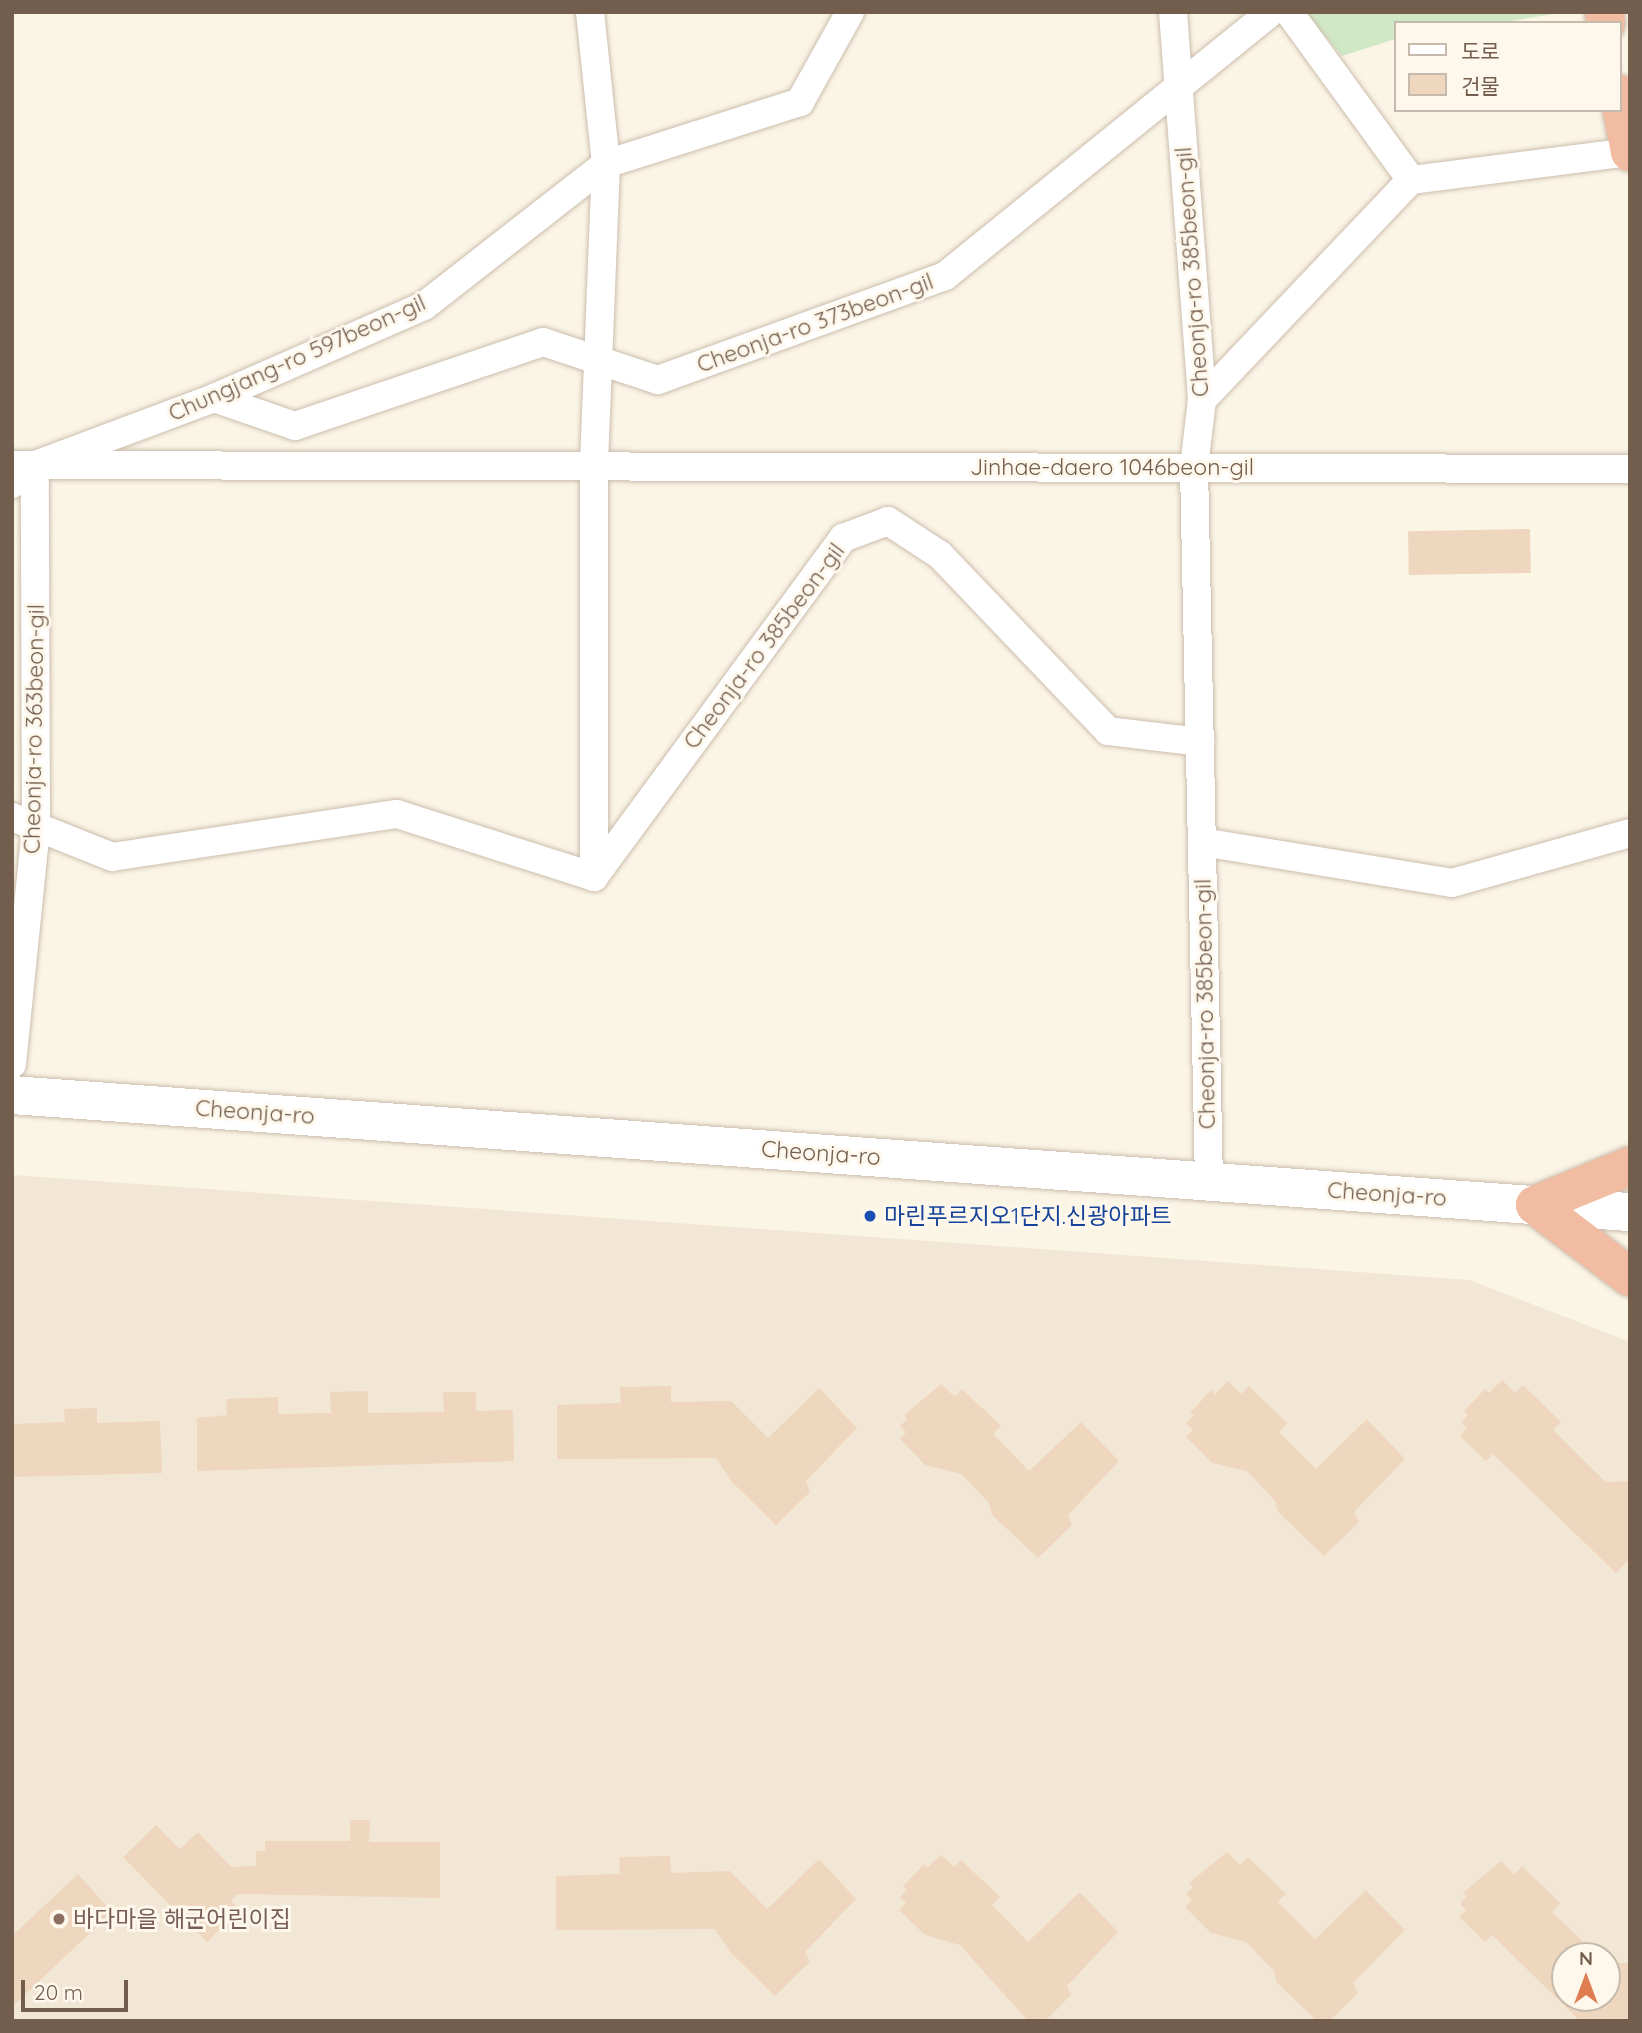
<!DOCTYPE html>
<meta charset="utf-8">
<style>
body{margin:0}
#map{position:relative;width:1642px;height:2033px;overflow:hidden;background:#fbf5e6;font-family:Quicksand,"Noto Sans KR",sans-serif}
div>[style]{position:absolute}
.residential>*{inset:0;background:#f2e7d5}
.green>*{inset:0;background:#d0e8c5}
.building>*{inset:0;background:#efd6bf;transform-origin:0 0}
.roads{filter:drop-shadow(0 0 2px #ccbdad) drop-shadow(0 0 2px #ccbdad)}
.street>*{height:28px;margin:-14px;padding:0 14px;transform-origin:14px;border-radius:14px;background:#fff}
.secondary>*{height:38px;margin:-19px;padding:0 19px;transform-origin:19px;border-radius:19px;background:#fff}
.highway>*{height:38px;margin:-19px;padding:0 19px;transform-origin:19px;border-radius:19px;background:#f1bca1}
.dots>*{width:19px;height:19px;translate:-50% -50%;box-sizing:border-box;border:4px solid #fef8ec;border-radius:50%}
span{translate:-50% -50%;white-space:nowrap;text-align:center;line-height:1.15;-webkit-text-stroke:6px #fef8ec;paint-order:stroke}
.street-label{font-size:23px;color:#735d4c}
.transit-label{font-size:23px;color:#164399}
.left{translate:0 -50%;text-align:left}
.education-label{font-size:23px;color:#785e54}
.frame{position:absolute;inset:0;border:14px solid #735d4c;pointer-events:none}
.legend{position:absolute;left:1394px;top:21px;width:228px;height:91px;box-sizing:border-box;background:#fef8ec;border:2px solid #c6baac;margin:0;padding:9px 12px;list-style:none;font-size:21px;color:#735d4c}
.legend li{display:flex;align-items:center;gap:14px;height:35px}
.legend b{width:35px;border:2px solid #c6baac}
.north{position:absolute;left:1551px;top:1942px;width:70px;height:70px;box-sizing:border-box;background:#fef8ec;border:2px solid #c6baac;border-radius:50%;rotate:0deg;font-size:19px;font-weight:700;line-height:28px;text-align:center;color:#735d4c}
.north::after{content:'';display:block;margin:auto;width:24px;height:32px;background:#de7d52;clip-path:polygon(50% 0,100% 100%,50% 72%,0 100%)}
.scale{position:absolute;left:21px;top:1980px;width:107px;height:32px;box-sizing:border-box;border:4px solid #735d4c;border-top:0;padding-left:9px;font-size:21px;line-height:24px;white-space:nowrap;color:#735d4c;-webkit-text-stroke:5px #fef8ec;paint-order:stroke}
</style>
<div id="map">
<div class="residential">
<i style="clip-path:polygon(evenodd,12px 1175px,1470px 1280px,1630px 1342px,1630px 2021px,12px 2021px,12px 1175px,1565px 1956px,1607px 1956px,1607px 1998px,1565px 1998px,1565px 1956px)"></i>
</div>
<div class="green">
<i style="clip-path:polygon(1305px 12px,1565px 12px,1498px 23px,1395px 23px,1395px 39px,1342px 56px)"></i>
</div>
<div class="building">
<i style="left:1530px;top:529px;width:44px;height:122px;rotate:89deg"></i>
<i style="clip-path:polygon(1502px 1380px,1515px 1393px,1523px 1385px,1561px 1422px,1553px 1430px,1606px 1482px,1630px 1481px,1630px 1558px,1616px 1573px,1493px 1454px,1486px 1461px,1460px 1436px,1467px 1428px,1461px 1422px,1468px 1415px,1464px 1411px,1485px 1389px,1489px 1393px)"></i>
<i style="clip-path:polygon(1228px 1381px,1241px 1394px,1249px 1386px,1287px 1423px,1279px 1432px,1316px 1469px,1367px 1419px,1405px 1459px,1354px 1512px,1359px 1522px,1324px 1556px,1278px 1512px,1275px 1501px,1247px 1471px,1212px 1463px,1186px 1437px,1193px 1430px,1186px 1423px,1194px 1416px,1190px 1413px,1211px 1390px,1215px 1394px)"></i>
<i style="clip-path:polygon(941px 1384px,955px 1397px,962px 1389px,1001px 1426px,993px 1434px,1029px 1471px,1081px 1422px,1119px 1461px,1068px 1515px,1072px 1525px,1038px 1558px,992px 1515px,989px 1503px,961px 1474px,925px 1465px,900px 1439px,906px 1432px,900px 1426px,907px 1419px,904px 1415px)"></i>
<i style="clip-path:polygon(671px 1386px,671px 1402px,731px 1401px,768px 1438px,819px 1388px,857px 1428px,806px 1481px,810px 1492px,776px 1525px,731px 1481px,716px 1458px,557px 1459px,557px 1405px,621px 1403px,620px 1387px)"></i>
<i style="clip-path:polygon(368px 1391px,368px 1413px,444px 1412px,443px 1392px,476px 1392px,476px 1411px,513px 1410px,514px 1461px,197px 1471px,197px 1418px,227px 1415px,226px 1399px,278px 1397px,278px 1414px,331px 1413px,330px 1392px)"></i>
<i style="clip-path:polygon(97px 1408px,97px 1423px,160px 1421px,162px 1473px,12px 1477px,12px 1424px,65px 1422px,64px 1409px)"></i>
<i style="clip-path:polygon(350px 1820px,370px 1820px,369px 1842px,440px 1842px,440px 1898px,237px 1894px,231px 1901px,240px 1910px,207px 1942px,123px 1857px,156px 1825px,180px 1849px,198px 1832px,231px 1867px,256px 1866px,256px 1851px,265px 1851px,265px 1841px,350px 1841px)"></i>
<i style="clip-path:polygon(1227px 1852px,1240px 1865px,1248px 1857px,1286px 1894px,1278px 1902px,1315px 1939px,1366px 1890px,1405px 1930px,1353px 1983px,1358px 1993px,1329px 2021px,1317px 2021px,1277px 1983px,1274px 1971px,1246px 1942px,1211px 1933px,1185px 1907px,1192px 1900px,1186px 1894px,1193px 1887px,1189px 1883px)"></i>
<i style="clip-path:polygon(941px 1855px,954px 1867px,961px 1860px,1000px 1897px,992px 1905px,1028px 1942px,1080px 1892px,1118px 1932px,1067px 1986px,1071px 1995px,1045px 2021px,1028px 2021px,960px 1945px,925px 1935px,899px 1910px,906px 1903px,900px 1897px,907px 1890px,903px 1886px,924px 1864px,928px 1867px)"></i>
<i style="clip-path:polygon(670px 1856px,671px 1873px,730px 1871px,767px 1909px,819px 1859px,856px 1899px,805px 1952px,810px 1962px,775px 1996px,730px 1952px,715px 1929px,556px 1930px,556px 1876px,620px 1874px,619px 1857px)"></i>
<i style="clip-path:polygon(1501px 1861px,1514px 1874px,1522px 1866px,1560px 1903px,1552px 1912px,1598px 1956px,1565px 1956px,1565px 1998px,1607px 1998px,1607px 1963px,1630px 1963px,1630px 2021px,1580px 2021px,1492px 1935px,1485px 1942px,1459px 1917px,1466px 1910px,1460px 1904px,1467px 1896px,1463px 1893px)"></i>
<i style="clip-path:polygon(78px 1874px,112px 1912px,12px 2007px,12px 1936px)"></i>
</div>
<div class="roads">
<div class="street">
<i style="left:590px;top:12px;width:153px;rotate:84deg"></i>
<i style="left:606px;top:164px;width:299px;rotate:92.3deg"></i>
<i style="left:594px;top:463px;width:414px;rotate:90deg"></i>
<i style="left:1173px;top:12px;width:389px;rotate:85.7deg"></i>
<i style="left:1202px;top:400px;width:67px;rotate:96.8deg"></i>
<i style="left:1194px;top:467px;width:714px;rotate:88.8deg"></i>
<i style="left:1289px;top:12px;width:208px;rotate:54deg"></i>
<i style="left:1411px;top:180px;width:221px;rotate:-7.3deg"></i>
<i style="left:214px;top:398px;width:86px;rotate:19.1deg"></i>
<i style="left:295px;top:426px;width:262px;rotate:-18.7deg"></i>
<i style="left:543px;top:342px;width:121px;rotate:18.3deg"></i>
<i style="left:658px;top:380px;width:305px;rotate:-19.9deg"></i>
<i style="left:945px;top:276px;width:419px;rotate:-39deg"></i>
<i style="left:1202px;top:400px;width:303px;rotate:-46.5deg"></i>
<i style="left:12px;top:465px;width:1618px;rotate:0.14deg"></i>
<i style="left:12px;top:484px;width:30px;rotate:-40deg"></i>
<i style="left:35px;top:465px;width:191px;rotate:-20.5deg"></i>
<i style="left:214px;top:398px;width:229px;rotate:-23.7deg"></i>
<i style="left:424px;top:306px;width:231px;rotate:-38deg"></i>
<i style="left:606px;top:164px;width:204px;rotate:-17.7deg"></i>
<i style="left:800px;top:102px;width:103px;rotate:-60.9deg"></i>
<i style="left:12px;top:817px;width:108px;rotate:21.8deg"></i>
<i style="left:112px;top:857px;width:288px;rotate:-8.6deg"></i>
<i style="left:397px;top:814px;width:207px;rotate:17.7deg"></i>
<i style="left:1202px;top:842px;width:253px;rotate:9.3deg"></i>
<i style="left:1452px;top:883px;width:185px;rotate:-15.7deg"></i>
<i style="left:594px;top:877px;width:421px;rotate:-53.7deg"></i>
<i style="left:843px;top:538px;width:48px;rotate:-20.7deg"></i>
<i style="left:888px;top:521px;width:62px;rotate:33.2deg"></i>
<i style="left:940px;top:555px;width:243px;rotate:46.3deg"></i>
<i style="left:1108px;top:731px;width:93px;rotate:6.8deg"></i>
<i style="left:12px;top:1064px;width:239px;rotate:-84.2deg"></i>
<i style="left:36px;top:826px;width:361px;rotate:-90.2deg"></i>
</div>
<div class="secondary">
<i style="left:12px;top:1095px;width:1622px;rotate:4.14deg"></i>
</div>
<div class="highway">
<i style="left:1604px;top:12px;width:11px;rotate:80deg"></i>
<i style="left:1619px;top:94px;width:59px;rotate:79.3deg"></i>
<i style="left:1535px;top:1205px;width:119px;rotate:37.2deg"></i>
<i style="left:1535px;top:1205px;width:103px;rotate:-22.3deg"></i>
</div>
</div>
<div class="dots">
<i style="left:870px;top:1216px;background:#1a4fb4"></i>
<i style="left:59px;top:1919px;background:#8d6e63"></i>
</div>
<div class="street-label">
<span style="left:1192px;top:272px;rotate:-94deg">Cheonja-ro 385beon-gil</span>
<span style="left:815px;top:323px;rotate:-20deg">Cheonja-ro 373beon-gil</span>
<span style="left:297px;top:358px;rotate:-24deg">Chungjang-ro 597beon-gil</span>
<span style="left:1112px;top:467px">Jinhae-daero 1046beon-gil</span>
<span style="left:764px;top:646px;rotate:-53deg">Cheonja-ro 385beon-gil</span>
<span style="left:34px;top:729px;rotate:-89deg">Cheonja-ro 363beon-gil</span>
<span style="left:1205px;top:1004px;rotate:-91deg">Cheonja-ro 385beon-gil</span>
<span style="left:255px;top:1112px;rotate:4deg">Cheonja-ro</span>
<span style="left:821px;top:1153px;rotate:4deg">Cheonja-ro</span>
<span style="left:1387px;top:1194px;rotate:4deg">Cheonja-ro</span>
</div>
<div class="transit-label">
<span class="left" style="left:884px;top:1216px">마린푸르지오1단지.신광아파트</span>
</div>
<div class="education-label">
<span class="left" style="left:73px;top:1919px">바다마을 해군어린이집</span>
</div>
<div class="frame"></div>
<ul class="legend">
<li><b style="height:9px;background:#fff"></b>도로</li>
<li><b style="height:19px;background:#efd6bf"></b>건물</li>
</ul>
<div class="north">N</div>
<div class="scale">20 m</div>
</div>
